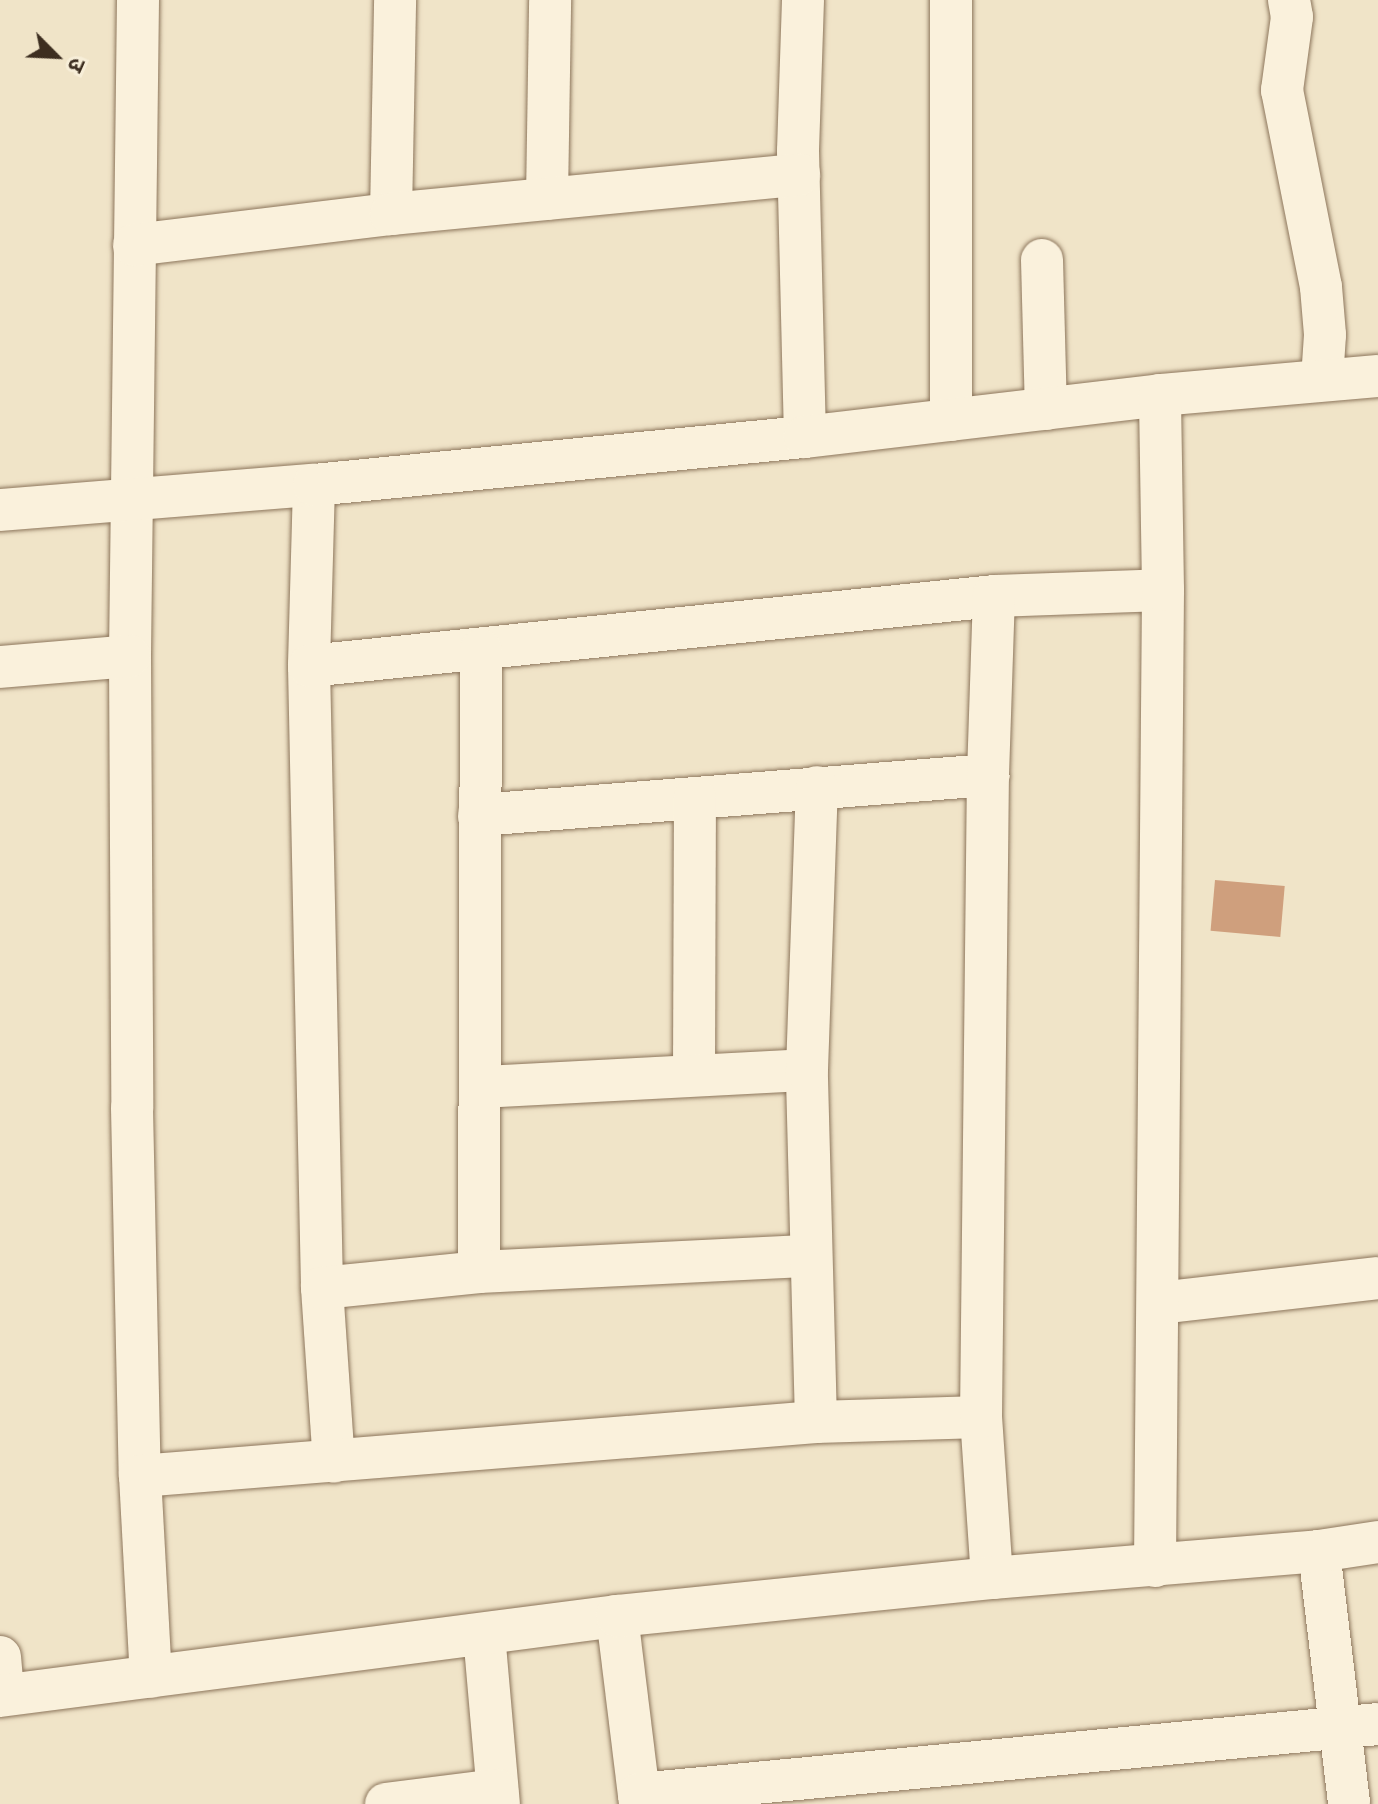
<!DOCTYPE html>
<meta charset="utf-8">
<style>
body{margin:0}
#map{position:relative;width:1378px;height:1804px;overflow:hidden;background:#f0e4c8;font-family:"Playfair Display","Noto Sans Devanagari",serif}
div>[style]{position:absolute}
.building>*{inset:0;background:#cf9f7d;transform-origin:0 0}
.roads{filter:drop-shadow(0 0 2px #8d765c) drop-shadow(0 0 2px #8d765c)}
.minor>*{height:42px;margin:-21px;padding:0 21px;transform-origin:21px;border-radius:21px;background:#faf1dc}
span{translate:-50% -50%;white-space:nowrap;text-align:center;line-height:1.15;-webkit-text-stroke:8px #f7eed8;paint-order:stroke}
.north{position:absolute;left:16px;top:16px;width:80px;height:80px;-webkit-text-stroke:6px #f7eed8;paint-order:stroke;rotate:114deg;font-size:22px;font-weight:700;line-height:32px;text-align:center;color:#3d2e20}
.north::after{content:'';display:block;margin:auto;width:28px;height:36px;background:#3d2e20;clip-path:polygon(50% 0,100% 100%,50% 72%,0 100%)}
</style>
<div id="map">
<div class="building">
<i style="left:1215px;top:880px;width:70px;height:51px;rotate:5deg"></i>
</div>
<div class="roads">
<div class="minor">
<i style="left:138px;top:0;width:656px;rotate:90.7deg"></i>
<i style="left:130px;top:656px;width:452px;rotate:89.7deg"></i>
<i style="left:132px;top:1108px;width:368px;rotate:88.8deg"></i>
<i style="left:140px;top:1476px;width:201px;rotate:86.9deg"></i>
<i style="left:803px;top:0;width:151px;rotate:91.9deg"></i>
<i style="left:798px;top:151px;width:286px;rotate:88.6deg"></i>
<i style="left:951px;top:0;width:420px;rotate:90deg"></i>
<i style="left:1289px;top:0;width:17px;rotate:80deg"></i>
<i style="left:1292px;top:17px;width:74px;rotate:97.8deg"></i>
<i style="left:1282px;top:90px;width:201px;rotate:78.8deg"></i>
<i style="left:1321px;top:287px;width:48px;rotate:85.2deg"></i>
<i style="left:1325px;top:335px;width:44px;rotate:93.9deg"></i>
<i style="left:547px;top:199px;width:199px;rotate:-89.1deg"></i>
<i style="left:391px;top:214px;width:214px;rotate:-88.9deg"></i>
<i style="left:134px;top:245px;width:259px;rotate:-6.9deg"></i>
<i style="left:391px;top:214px;width:410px;rotate:-5.5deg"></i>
<i style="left:1042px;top:260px;width:149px;rotate:88.5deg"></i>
<i style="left:314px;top:485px;width:181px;rotate:91.6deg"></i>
<i style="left:309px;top:666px;width:622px;rotate:88.8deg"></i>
<i style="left:322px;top:1288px;width:174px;rotate:86.1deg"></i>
<i style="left:0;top:510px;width:315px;rotate:-4.6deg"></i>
<i style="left:314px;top:485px;width:493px;rotate:-5.6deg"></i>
<i style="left:805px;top:437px;width:357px;rotate:-6.7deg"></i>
<i style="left:1160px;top:395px;width:219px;rotate:-5deg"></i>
<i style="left:309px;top:666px;width:689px;rotate:-5.83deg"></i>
<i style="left:994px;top:596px;width:169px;rotate:-2deg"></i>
<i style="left:0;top:667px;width:130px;rotate:-4.8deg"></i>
<i style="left:479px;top:815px;width:511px;rotate:-4.49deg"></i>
<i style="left:694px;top:1075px;width:277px;rotate:-89.8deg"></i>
<i style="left:482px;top:1087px;width:325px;rotate:-3deg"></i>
<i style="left:479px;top:1272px;width:622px;rotate:-89.82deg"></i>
<i style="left:322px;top:1288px;width:158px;rotate:-5.8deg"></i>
<i style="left:479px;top:1272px;width:331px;rotate:-2.8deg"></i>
<i style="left:1159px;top:1303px;width:220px;rotate:-6.5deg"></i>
<i style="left:816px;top:1422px;width:352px;rotate:-91.5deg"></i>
<i style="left:807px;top:1070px;width:283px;rotate:-88deg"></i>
<i style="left:140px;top:1476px;width:678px;rotate:-4.57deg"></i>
<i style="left:816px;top:1422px;width:165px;rotate:-1.7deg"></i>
<i style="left:1319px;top:1551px;width:255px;rotate:83.2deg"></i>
<i style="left:1155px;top:1566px;width:976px;rotate:-89.53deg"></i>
<i style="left:1163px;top:590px;width:195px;rotate:-90.9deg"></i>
<i style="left:992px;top:1578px;width:161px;rotate:-93.9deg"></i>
<i style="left:981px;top:1417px;width:642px;rotate:-89.38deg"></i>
<i style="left:988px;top:775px;width:179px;rotate:-88.1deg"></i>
<i style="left:617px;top:1616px;width:189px;rotate:83deg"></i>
<i style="left:484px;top:1634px;width:171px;rotate:85deg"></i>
<i style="left:0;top:1657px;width:38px;rotate:85deg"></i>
<i style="left:0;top:1696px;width:622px;rotate:-7.39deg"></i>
<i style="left:617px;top:1616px;width:377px;rotate:-5.8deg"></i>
<i style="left:992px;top:1578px;width:328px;rotate:-4.7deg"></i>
<i style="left:1319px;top:1551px;width:60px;rotate:-8.7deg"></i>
<i style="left:639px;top:1794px;width:742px;rotate:-5.41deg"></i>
<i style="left:386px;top:1804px;width:112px;rotate:-7.2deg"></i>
</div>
</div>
<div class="north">उ</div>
</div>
